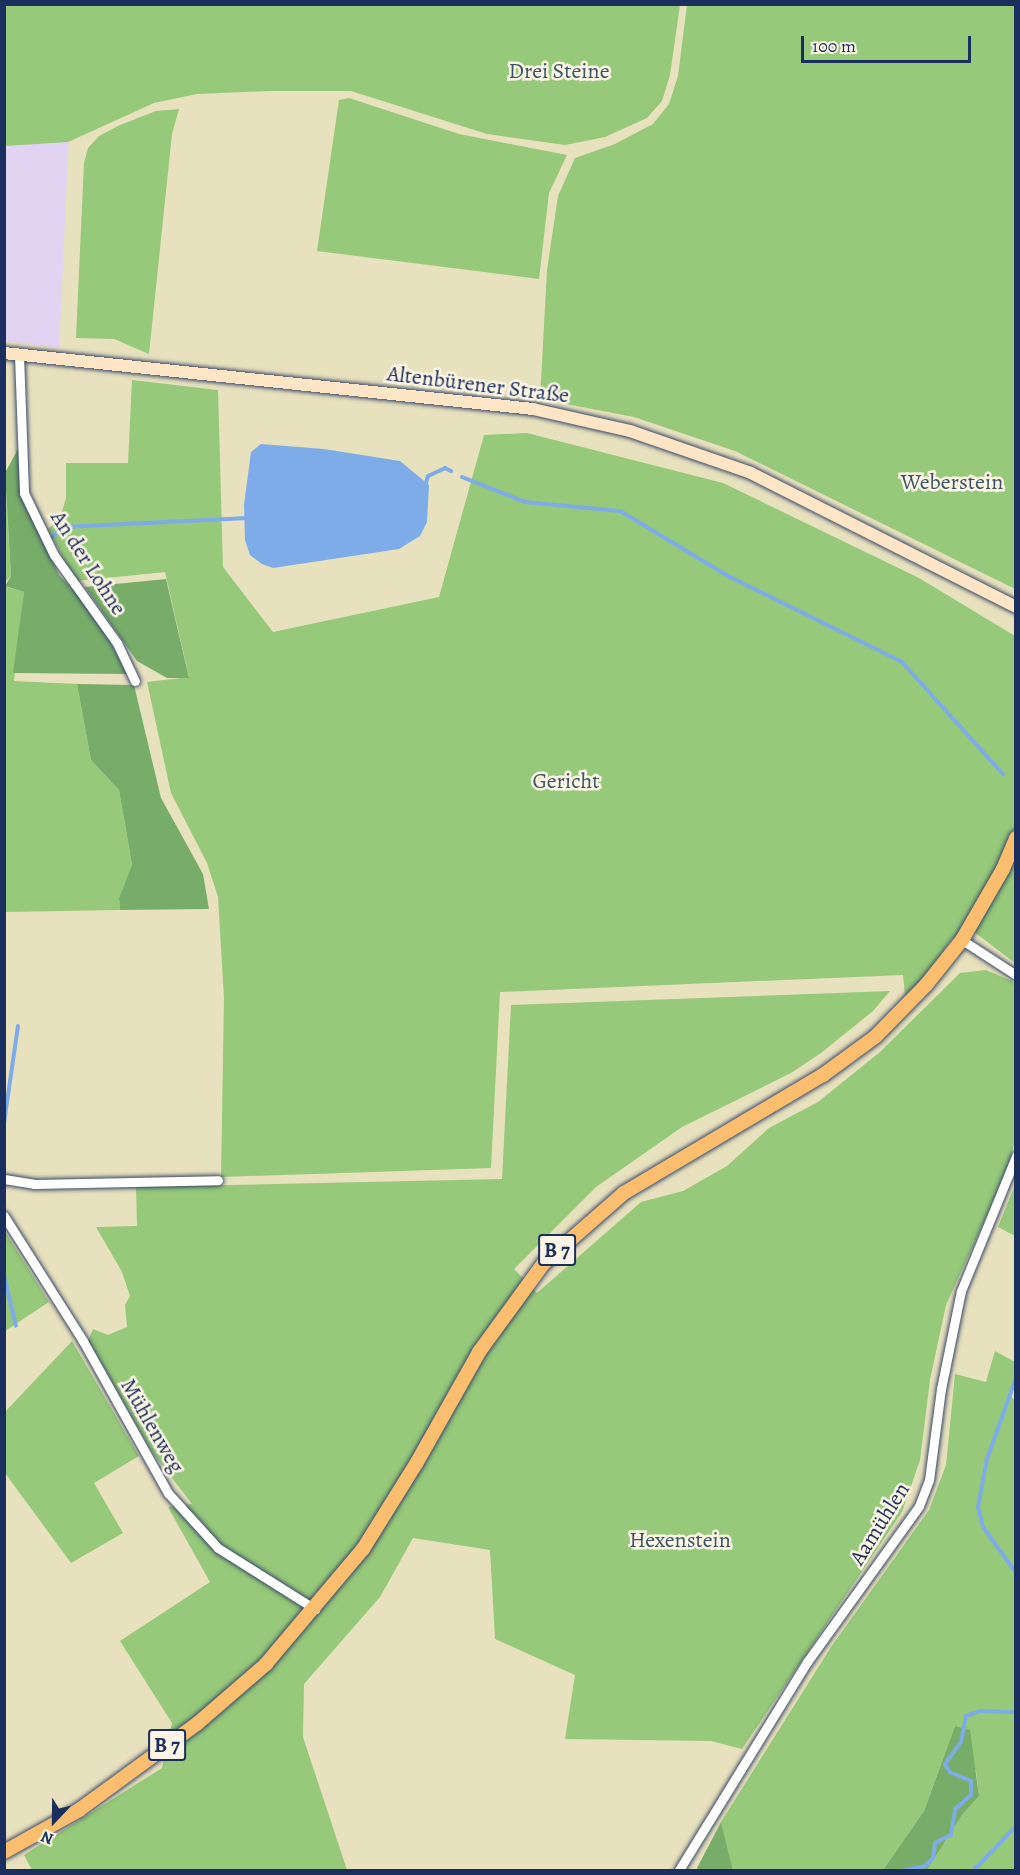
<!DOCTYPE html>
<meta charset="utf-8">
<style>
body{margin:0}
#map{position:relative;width:1020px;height:1875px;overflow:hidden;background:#e8e1bd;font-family:Alegreya,serif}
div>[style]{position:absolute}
.built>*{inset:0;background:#e3d3f2}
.green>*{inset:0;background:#96c979}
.forest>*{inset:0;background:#78ad69}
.water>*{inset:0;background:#7eace8}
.stream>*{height:4px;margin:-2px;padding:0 2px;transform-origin:2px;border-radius:2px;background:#7eace8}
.roads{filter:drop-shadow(0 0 2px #3a4a6c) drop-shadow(0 0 2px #3a4a6c)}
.street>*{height:9px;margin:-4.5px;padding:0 4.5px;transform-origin:4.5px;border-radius:4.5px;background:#fff}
.secondary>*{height:12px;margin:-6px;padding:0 6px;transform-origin:6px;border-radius:6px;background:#fde5c5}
.primary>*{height:14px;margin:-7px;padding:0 7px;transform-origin:7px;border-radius:7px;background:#fbbe6e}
span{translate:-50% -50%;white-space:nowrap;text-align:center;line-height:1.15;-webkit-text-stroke:5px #fcf5e5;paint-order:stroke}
.shield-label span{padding:2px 4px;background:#fcf5e5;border:2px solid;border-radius:4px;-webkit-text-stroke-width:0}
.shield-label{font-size:21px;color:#1b2f5e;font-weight:700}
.park-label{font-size:22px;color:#3a5665}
.street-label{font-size:22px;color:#1b2f5e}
.frame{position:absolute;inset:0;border:6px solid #1b2f5e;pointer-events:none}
.north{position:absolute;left:24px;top:1791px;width:60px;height:60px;-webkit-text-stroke:4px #fcf5e5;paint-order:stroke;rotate:202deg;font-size:16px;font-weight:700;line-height:24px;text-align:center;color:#1b2f5e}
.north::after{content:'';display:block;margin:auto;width:21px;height:27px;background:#1b2f5e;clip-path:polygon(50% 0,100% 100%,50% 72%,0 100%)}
.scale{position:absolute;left:801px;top:36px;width:170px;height:27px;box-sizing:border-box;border:3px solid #1b2f5e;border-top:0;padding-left:8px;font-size:18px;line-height:21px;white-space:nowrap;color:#1b2f5e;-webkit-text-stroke:4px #fcf5e5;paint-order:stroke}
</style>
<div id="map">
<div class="built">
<i style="clip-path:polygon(69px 139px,59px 348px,5px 341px,5px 143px)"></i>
</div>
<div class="green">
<i style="clip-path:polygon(5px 4px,680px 4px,680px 5px,670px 75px,662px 101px,647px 118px,605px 137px,565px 145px,487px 134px,351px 91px,271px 91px,197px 94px,154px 103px,68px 142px,5px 146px)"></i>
<i style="clip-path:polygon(687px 5px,1015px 5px,1015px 589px,735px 451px,634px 417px,540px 399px,547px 270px,558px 196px,575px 158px,615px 144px,653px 124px,669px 104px,678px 76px)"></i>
<i style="clip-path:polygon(349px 98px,459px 134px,567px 155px,549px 193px,539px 279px,317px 251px,339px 100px)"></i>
<i style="clip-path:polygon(179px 109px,172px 134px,149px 354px,114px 339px,76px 338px,84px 163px,88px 148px,99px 136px,120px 125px,156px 111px)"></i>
<i style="clip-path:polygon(132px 380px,218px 390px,223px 567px,273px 632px,439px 597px,484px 435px,527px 433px,723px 483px,919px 578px,1015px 636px,1015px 963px,969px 928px,951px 940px,920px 983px,905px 996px,903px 975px,500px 992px,491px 1168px,221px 1177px,224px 998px,218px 897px,207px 863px,171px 793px,147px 682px,189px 677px,165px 572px,76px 581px,48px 529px,60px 518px,66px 498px,66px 463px,128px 463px)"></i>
<i style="clip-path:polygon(4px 464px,11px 576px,5px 582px,4px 582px)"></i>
<i style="clip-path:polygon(4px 586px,24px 592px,14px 681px,77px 684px,91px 760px,119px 790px,132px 866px,119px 898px,120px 910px,5px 912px)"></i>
<i style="clip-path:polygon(986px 970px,1012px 981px,1016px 987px,1015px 1140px,1008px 1169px,946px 1305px,930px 1380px,920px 1460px,902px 1512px,742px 1749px,711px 1741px,565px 1739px,575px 1675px,495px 1639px,490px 1550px,413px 1538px,380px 1597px,304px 1684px,303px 1737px,347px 1870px,32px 1870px,24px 1855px,162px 1768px,172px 1723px,120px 1641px,210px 1582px,168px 1507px,192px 1504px,152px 1452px,88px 1341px,93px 1329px,108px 1335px,127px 1327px,125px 1305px,130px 1296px,122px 1272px,96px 1227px,137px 1226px,136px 1187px,502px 1179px,511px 1005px,890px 991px,873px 1011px,821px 1053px,791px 1073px,682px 1127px,596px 1187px,514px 1269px,537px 1293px,641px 1202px,683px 1191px,727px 1166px,769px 1128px,818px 1102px,880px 1052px,960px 973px)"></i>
<i style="clip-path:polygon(1015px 1185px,1015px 1236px,998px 1227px)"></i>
<i style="clip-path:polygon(4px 1230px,49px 1302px,5px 1331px,4px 1331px)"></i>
<i style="clip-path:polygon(72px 1341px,139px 1456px,94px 1483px,123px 1533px,71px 1563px,5px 1473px,4px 1413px)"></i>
<i style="clip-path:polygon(995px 1351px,1015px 1362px,1015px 1385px,1011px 1396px,1016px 1402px,1015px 1870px,927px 1870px,962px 1815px,979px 1796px,976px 1771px,955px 1726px,924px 1811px,883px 1870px,733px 1870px,721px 1822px,831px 1647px,929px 1510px,946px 1465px,955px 1374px,986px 1382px)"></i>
</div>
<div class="forest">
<i style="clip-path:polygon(18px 449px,20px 491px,59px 575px,92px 610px,128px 674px,13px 673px,24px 592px,5px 586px,11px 576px,5px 473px)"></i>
<i style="clip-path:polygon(166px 579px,189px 678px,167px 678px,137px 661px,85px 587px)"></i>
<i style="clip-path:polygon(77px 684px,134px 685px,161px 798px,203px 874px,209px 909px,120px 910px,119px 898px,132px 865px,119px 790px,91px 760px)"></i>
<i style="clip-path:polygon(955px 1726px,970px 1730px,979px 1796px,962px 1815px,927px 1870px,883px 1870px,924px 1811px)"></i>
<i style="clip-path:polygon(721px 1822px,733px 1870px,698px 1870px,697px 1868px)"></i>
</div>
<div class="water">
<i style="clip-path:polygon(261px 444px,324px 449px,400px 461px,429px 485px,427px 522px,420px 536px,399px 549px,273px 568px,262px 564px,250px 555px,245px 540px,244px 505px,251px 452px)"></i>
</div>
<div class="stream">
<i style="left:462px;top:477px;width:68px;rotate:21.6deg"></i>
<i style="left:525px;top:502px;width:95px;rotate:5.4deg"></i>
<i style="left:620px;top:511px;width:128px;rotate:31deg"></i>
<i style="left:730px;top:577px;width:192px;rotate:26.3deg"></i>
<i style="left:902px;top:662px;width:151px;rotate:48deg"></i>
<i style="left:425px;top:486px;width:10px;rotate:-73deg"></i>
<i style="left:428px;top:476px;width:19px;rotate:-25deg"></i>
<i style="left:445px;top:468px;width:7px;rotate:27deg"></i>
<i style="left:50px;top:539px;width:18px;rotate:-41deg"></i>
<i style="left:64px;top:527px;width:184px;rotate:-2.8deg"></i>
<i style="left:4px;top:1123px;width:98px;rotate:-81.8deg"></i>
<i style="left:4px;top:1275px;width:52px;rotate:76.8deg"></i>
<i style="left:1016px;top:1378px;width:86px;rotate:109.7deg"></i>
<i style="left:987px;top:1459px;width:49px;rotate:100.6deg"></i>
<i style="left:978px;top:1507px;width:21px;rotate:76deg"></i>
<i style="left:983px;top:1527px;width:57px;rotate:54.3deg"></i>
<i style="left:905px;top:1870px;width:20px;rotate:-11deg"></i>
<i style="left:925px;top:1866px;width:11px;rotate:-45deg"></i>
<i style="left:933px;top:1858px;width:15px;rotate:-82deg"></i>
<i style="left:935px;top:1843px;width:18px;rotate:-27deg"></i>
<i style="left:951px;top:1835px;width:26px;rotate:-81deg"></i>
<i style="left:955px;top:1809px;width:21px;rotate:-41deg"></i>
<i style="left:971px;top:1795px;width:14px;rotate:-90deg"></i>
<i style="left:971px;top:1781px;width:23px;rotate:-157deg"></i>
<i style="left:950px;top:1772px;width:9px;rotate:-122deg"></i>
<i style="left:945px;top:1764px;width:27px;rotate:-54deg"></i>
<i style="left:961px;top:1742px;width:26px;rotate:-79deg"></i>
<i style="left:966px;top:1716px;width:15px;rotate:-20deg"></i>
<i style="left:980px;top:1711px;width:36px;rotate:2deg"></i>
<i style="left:974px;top:1870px;width:61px;rotate:-46.3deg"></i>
</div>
<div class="roads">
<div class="street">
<i style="left:19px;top:355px;width:138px;rotate:87.9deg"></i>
<i style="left:24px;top:493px;width:69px;rotate:64.2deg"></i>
<i style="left:54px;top:555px;width:108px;rotate:54.4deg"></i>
<i style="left:117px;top:643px;width:42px;rotate:64.7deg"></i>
<i style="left:962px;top:940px;width:64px;rotate:32.9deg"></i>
<i style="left:4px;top:1179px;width:30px;rotate:9deg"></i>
<i style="left:34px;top:1184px;width:184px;rotate:-1.2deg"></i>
<i style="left:4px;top:1216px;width:148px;rotate:57.7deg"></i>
<i style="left:83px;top:1341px;width:174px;rotate:60.8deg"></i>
<i style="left:168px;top:1493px;width:74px;rotate:47.7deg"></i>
<i style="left:218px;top:1548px;width:115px;rotate:32.2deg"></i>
<i style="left:679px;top:1870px;width:244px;rotate:-58.4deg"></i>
<i style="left:807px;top:1662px;width:192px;rotate:-54.3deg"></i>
<i style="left:919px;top:1506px;width:28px;rotate:-69deg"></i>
<i style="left:929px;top:1480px;width:92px;rotate:-82.5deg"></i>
<i style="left:941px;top:1389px;width:100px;rotate:-78.5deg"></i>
<i style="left:961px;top:1291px;width:146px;rotate:-67.8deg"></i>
</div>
<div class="secondary">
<i style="left:4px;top:353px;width:532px;rotate:6.04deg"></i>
<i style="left:533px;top:409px;width:99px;rotate:12.8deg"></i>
<i style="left:630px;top:431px;width:128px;rotate:19.1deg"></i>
<i style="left:751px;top:473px;width:297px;rotate:26.8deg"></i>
</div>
<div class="primary">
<i style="left:4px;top:1852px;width:86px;rotate:-29.2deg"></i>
<i style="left:79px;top:1810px;width:147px;rotate:-36.2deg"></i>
<i style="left:198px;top:1723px;width:90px;rotate:-40.9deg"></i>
<i style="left:266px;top:1664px;width:150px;rotate:-49.9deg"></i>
<i style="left:363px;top:1549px;width:100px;rotate:-58.1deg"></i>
<i style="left:416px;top:1464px;width:129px;rotate:-60.6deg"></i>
<i style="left:479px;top:1352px;width:110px;rotate:-53.9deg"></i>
<i style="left:544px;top:1263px;width:106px;rotate:-41.2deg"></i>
<i style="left:624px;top:1193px;width:231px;rotate:-30.7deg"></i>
<i style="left:823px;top:1075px;width:64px;rotate:-36.2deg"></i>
<i style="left:875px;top:1037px;width:73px;rotate:-45.6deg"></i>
<i style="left:926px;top:985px;width:58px;rotate:-51.3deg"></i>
<i style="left:962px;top:940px;width:82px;rotate:-60deg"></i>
<i style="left:1003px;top:869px;width:34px;rotate:-67deg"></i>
</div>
</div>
<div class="shield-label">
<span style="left:557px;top:1250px">B 7</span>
<span style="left:167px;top:1745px">B 7</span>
</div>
<div class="park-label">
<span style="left:559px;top:72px">Drei Steine</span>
<span style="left:952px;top:483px">Weberstein</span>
<span style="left:566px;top:782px">Gericht</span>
<span style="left:680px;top:1541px">Hexenstein</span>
</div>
<div class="street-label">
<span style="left:478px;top:385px;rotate:7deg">Altenbürener Straße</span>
<span style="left:88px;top:563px;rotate:57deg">An der Lohne</span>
<span style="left:152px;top:1426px;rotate:60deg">Mühlenweg</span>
<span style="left:880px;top:1524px;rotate:-58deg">Aamühlen</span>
</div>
<div class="frame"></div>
<div class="north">N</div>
<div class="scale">100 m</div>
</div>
